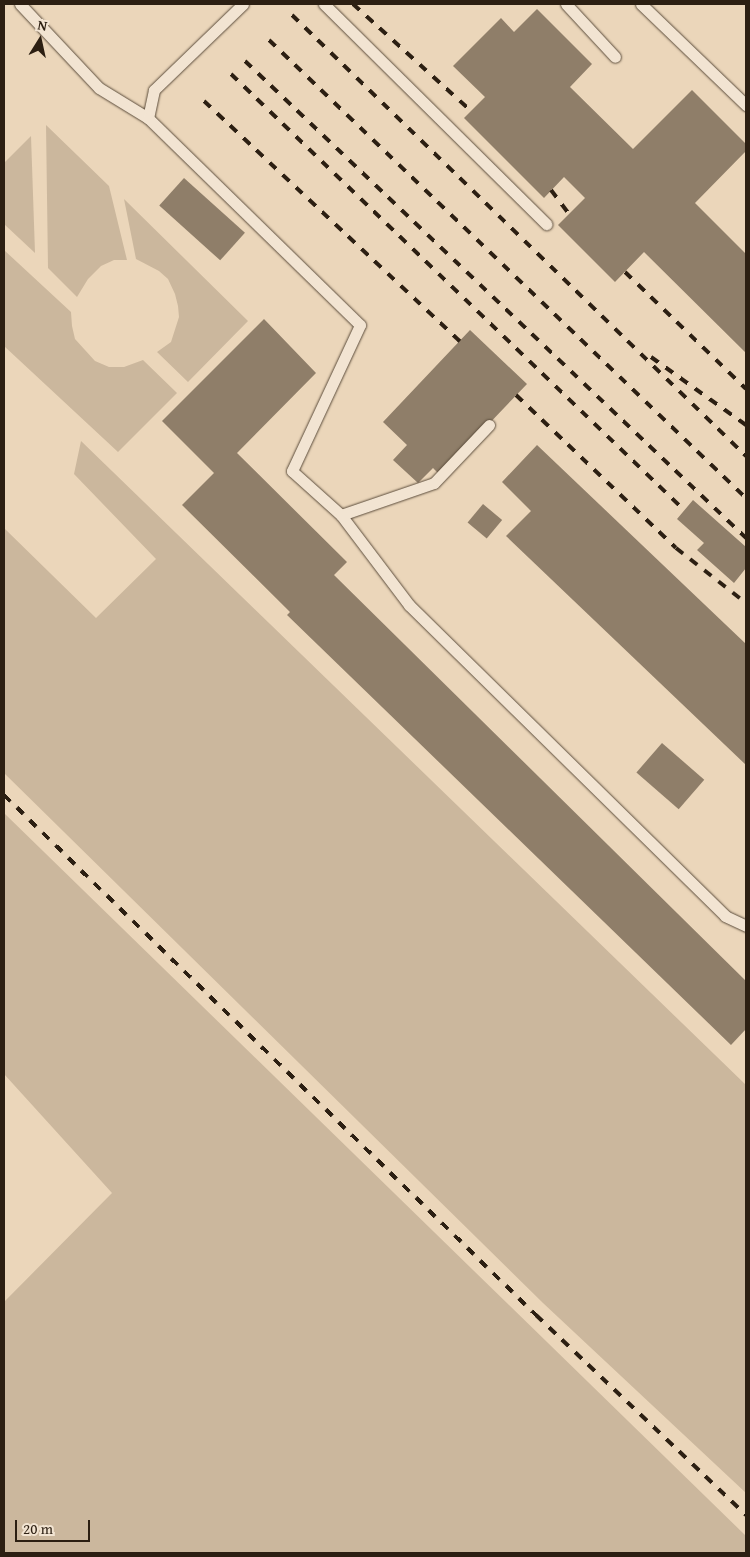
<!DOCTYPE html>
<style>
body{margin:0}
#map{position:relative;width:750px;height:1557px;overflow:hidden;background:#ebd6ba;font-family:"Gentium Book Plus",serif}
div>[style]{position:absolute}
.green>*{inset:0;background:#cbb79d}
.building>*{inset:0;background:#8f7e69;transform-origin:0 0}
.roads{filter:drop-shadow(0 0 1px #5c4d3c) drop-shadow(0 0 1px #5c4d3c)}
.lane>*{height:11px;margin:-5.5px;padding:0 5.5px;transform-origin:5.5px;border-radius:5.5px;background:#f2e4d2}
.rail>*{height:4px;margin-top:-2px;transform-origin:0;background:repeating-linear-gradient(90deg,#2c1f12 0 9px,transparent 0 18px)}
span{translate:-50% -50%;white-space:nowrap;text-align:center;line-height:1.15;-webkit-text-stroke:4.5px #f2e4d2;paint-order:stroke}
.frame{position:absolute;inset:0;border:5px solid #2c1f12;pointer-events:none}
.north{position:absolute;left:15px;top:15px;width:50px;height:50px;-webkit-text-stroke:4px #f2e4d2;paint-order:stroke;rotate:10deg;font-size:14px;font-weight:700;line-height:20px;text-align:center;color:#2c1f12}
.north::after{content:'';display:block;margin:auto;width:18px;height:22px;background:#2c1f12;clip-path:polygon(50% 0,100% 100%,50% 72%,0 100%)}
.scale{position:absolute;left:15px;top:1520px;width:75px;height:22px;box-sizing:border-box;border:2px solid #2c1f12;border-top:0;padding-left:6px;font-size:15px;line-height:18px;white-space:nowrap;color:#2c1f12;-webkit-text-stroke:4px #f2e4d2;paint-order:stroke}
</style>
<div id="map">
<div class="green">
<i style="clip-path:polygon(46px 125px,109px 186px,127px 260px,114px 260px,101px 266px,88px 279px,77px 297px,48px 268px)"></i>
<i style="clip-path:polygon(31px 136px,35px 253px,4px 224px,4px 163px)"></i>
<i style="clip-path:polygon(124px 199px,248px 321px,188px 382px,157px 352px,171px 342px,179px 317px,178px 306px,175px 294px,168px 279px,159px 271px,136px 259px)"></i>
<i style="clip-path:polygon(4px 250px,71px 312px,72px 326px,75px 339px,95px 361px,109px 367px,124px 367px,143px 360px,177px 393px,118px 452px,4px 346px)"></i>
<i style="clip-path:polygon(81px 441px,746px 1085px,746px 1493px,543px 1303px,4px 773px,4px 528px,96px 618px,156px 559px,74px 474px)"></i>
<i style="clip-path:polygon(4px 813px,746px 1536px,746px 1553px,4px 1553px,4px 1302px,112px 1193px,4px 1074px)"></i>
</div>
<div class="building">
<i style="clip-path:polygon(537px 9px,592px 64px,570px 87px,633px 149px,692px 90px,746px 144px,746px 151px,695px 203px,746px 254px,746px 353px,644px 252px,615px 282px,558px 225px,585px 198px,564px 177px,544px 198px,464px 118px,485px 97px,453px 66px,501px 18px,514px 32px)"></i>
<i style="left:184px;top:178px;width:82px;height:37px;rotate:42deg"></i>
<i style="clip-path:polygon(264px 319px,316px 373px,237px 453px,347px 562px,334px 575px,746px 981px,746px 1029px,731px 1045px,287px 615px,290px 612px,182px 505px,214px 473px,162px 421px)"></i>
<i style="clip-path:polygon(470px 330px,527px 384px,440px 475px,433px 468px,418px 483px,393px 460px,407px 445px,383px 422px)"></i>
<i style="clip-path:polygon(537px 445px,746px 644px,746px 765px,506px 536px,531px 511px,502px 482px)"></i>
<i style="clip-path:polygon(693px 500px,746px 547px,746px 568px,734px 583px,697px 550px,704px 543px,677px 519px)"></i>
<i style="left:483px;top:504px;width:25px;height:24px;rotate:40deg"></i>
<i style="left:662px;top:743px;width:56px;height:39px;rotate:41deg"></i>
</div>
<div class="roads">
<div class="lane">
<i style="left:20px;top:4px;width:115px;rotate:46.8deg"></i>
<i style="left:99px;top:88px;width:57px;rotate:31.5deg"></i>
<i style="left:243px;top:4px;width:124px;rotate:136deg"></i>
<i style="left:154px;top:90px;width:29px;rotate:102deg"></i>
<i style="left:148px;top:118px;width:296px;rotate:44.3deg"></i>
<i style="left:360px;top:325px;width:161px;rotate:115deg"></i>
<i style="left:292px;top:471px;width:66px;rotate:41.9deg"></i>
<i style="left:341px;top:515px;width:98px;rotate:-19deg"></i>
<i style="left:434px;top:483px;width:80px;rotate:-46.5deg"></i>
<i style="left:324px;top:4px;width:313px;rotate:44.7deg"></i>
<i style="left:566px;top:4px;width:72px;rotate:47.2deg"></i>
<i style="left:641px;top:4px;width:146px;rotate:43.9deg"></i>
<i style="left:341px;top:515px;width:113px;rotate:52.9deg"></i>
<i style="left:409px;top:605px;width:443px;rotate:44.5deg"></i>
<i style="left:725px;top:916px;width:23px;rotate:25deg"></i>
</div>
</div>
<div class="rail">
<i style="left:353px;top:4px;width:159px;rotate:42.2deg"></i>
<i style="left:292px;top:15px;width:633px;rotate:44.17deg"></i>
<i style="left:269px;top:40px;width:661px;rotate:43.84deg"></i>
<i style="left:245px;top:61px;width:692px;rotate:43.59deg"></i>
<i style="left:231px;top:74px;width:629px;rotate:43.9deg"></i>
<i style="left:204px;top:101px;width:351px;rotate:43.2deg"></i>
<i style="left:551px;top:190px;width:30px;rotate:53deg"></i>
<i style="left:625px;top:272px;width:168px;rotate:44deg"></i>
<i style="left:651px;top:357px;width:117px;rotate:35.6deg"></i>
<i style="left:516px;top:395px;width:221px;rotate:43.7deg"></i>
<i style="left:676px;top:548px;width:89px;rotate:38.2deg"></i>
<i style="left:4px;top:795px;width:744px;rotate:44.35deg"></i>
<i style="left:536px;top:1315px;width:290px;rotate:43.6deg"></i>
</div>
<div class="frame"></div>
<div class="north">N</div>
<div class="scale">20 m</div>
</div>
